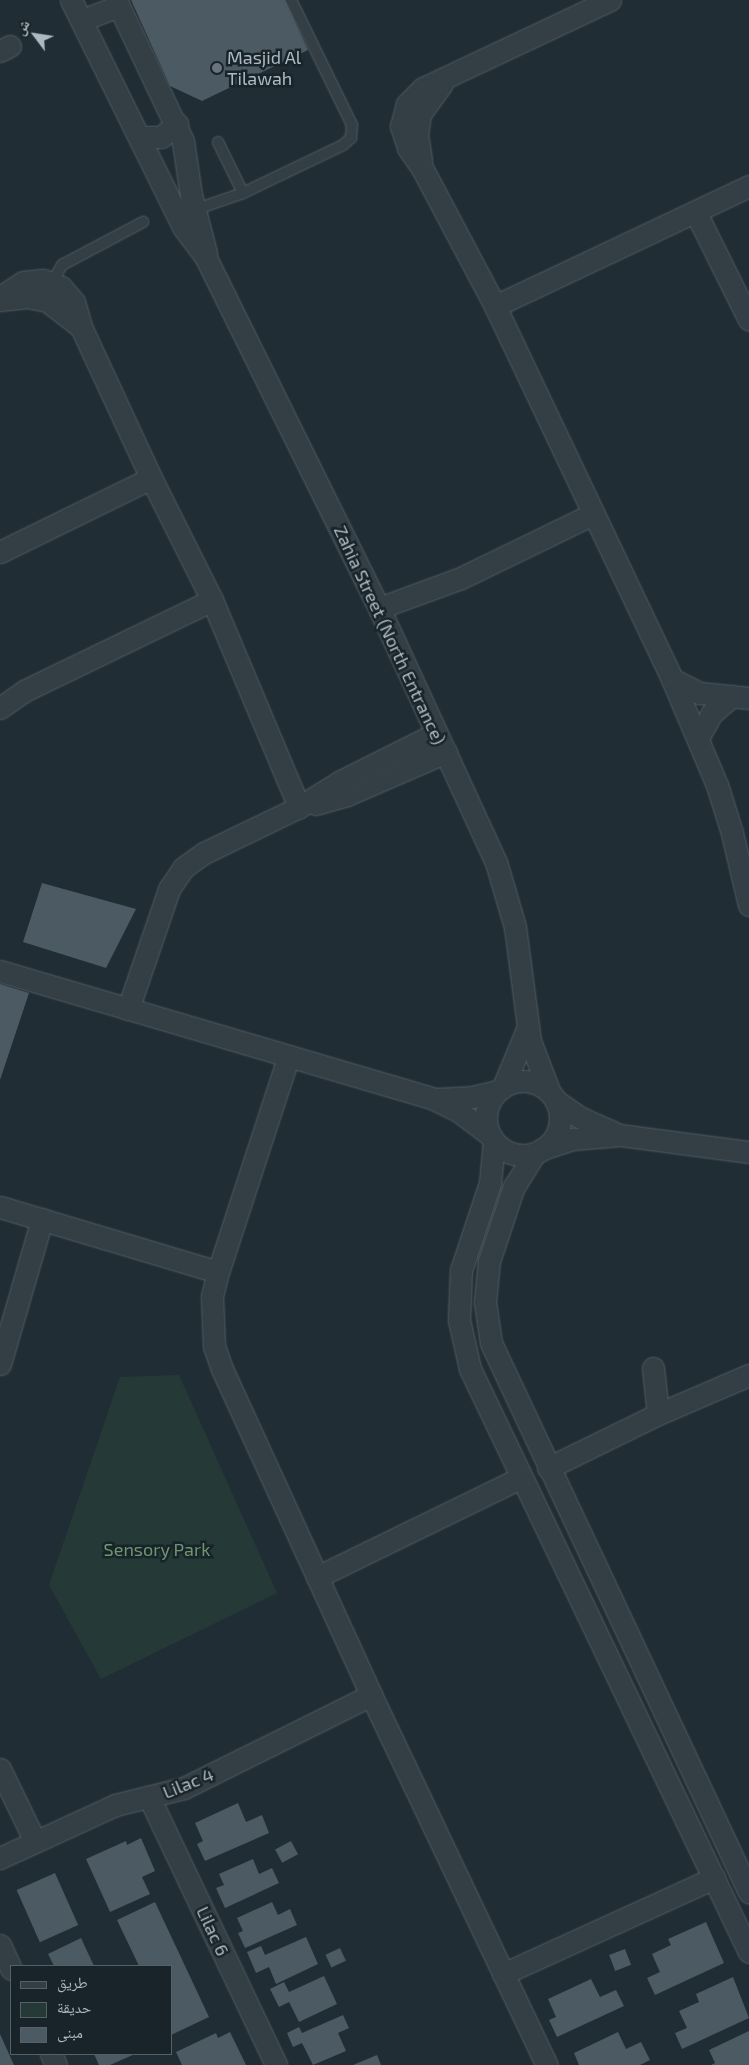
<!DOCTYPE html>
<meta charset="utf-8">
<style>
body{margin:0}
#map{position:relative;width:749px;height:2065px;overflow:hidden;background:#212d35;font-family:"Exo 2","Noto Naskh Arabic",sans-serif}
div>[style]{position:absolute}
.green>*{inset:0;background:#253a36}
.building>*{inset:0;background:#4c5a63;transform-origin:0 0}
.roads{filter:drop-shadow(0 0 1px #515d63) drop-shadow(0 0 1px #515d63)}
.lane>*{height:10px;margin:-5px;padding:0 5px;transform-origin:5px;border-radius:5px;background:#343f45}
.street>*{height:21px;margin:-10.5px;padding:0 10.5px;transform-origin:10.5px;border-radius:10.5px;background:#343f45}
.street>.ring{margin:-10.5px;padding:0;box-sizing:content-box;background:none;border:21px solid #343f45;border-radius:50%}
.dots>*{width:14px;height:14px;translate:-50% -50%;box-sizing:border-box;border:2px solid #19242a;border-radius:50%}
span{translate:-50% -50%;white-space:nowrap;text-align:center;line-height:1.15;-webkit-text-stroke:5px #19242a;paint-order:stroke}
.poi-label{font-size:18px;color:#aebac2}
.left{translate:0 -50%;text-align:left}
.street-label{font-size:18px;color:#aebac2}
.park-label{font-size:18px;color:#6f9670}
.legend{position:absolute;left:10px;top:1965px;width:162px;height:90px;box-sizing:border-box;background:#19242a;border:1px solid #556067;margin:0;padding:6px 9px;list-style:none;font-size:15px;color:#aebac2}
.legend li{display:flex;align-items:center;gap:10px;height:25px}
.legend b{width:25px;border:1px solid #556067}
.north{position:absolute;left:10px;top:10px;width:50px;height:50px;-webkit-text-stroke:4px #19242a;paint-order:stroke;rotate:301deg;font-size:14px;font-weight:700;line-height:20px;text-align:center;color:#aebac2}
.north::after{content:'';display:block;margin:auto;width:18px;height:22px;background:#aebac2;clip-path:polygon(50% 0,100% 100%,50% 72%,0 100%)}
</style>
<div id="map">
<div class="green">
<i style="clip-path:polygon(179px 1375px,277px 1593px,101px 1679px,49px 1585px,120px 1377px)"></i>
</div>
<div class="building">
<i style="clip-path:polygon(131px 0,285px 0,308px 50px,202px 101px,170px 86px)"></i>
<i style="clip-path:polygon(42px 883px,136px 909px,106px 968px,23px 942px)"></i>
<i style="clip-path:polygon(0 984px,29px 993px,0 1080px)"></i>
<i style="clip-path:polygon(238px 1803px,246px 1822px,262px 1815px,269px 1833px,205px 1861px,197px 1844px,203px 1841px,195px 1823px)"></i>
<i style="clip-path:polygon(141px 1838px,155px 1871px,142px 1877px,150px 1894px,110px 1912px,86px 1859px,126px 1841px,127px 1845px)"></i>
<i style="left:291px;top:1841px;width:15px;height:18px;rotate:62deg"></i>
<i style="clip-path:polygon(253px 1859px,259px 1874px,272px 1868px,279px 1883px,225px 1908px,216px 1888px,224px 1885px,219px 1874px)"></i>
<i style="left:55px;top:1873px;width:57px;height:42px;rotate:66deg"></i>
<i style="clip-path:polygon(155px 1902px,209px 2017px,171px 2035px,171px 1966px,139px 1966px,117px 1920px)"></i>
<i style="clip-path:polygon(272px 1902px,278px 1915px,290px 1909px,297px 1925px,245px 1948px,238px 1933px,243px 1931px,237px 1918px)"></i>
<i style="clip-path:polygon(706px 1922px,724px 1963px,655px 1995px,647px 1978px,660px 1972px,652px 1954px,671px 1945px,668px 1939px)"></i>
<i style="clip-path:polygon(306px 1937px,318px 1964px,276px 1984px,269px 1967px,256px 1973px,247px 1952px,261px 1946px,265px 1955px)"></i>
<i style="clip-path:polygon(81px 1938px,94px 1966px,54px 1966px,48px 1954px)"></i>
<i style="left:340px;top:1948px;width:14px;height:16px;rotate:65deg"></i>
<i style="left:625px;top:1949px;width:17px;height:17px;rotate:69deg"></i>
<i style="clip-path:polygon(324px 1976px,337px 2004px,299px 2022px,289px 2002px,279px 2007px,270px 1989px,284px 1982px,289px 1992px)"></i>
<i style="clip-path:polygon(733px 1977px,749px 2018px,682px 2049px,675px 2033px,687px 2028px,679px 2011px,699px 2002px,696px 1994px)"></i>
<i style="clip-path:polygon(591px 1979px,600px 1997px,616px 1990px,624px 2006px,557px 2037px,549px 2020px,556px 2017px,548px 1999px)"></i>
<i style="clip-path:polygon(343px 2015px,349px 2028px,338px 2033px,346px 2051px,313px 2065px,302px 2043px,293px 2047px,287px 2033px,299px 2027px,302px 2033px)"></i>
<i style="clip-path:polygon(749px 2031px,749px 2065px,711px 2065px,715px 2063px,709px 2050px)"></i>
<i style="clip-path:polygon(230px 2032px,246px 2065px,182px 2065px,176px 2052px,216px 2033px,218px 2038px)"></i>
<i style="clip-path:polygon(618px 2032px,626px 2049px,641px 2042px,650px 2060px,640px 2065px,579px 2065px,574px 2053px)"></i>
<i style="clip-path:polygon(0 2034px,14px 2065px,0 2065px)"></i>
<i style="clip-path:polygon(94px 2054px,135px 2054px,110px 2065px,99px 2065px)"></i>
<i style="clip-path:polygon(377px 2055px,381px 2065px,353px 2065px)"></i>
</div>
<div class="roads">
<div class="lane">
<i style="left:218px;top:142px;width:57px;rotate:63.9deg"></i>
<i style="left:194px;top:210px;width:52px;rotate:-19.1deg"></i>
<i style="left:243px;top:193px;width:111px;rotate:-25.6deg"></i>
<i style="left:343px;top:145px;width:11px;rotate:-41deg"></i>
<i style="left:351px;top:138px;width:13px;rotate:-86deg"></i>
<i style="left:352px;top:125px;width:139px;rotate:-116deg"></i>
<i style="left:52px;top:283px;width:21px;rotate:-61deg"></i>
<i style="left:62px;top:265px;width:92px;rotate:-28deg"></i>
</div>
<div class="street">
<i style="left:71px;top:0;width:253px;rotate:63.7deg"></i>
<i style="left:183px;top:227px;width:39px;rotate:53deg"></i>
<i style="left:206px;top:258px;width:390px;rotate:63.7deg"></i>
<i style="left:379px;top:608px;width:280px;rotate:65.3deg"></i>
<i style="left:496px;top:862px;width:68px;rotate:73.7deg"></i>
<i style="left:515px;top:927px;width:115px;rotate:82.5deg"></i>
<i style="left:530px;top:1041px;width:56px;rotate:69deg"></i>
<i style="left:116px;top:0;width:156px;rotate:64.6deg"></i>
<i style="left:183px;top:141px;width:55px;rotate:81.6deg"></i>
<i style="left:191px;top:195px;width:60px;rotate:75.5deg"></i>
<i style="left:610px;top:0;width:207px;rotate:154.8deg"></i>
<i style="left:423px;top:88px;width:23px;rotate:135deg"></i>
<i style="left:407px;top:104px;width:23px;rotate:105deg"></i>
<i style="left:401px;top:126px;width:23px;rotate:72deg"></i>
<i style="left:408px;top:148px;width:24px;rotate:55deg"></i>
<i style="left:422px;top:168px;width:156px;rotate:62.1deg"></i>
<i style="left:495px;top:306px;width:413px;rotate:64.6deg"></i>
<i style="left:672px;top:679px;width:115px;rotate:67deg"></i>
<i style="left:717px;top:785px;width:50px;rotate:72.6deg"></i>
<i style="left:732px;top:833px;width:74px;rotate:76.7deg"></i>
<i style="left:82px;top:20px;width:39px;rotate:-21deg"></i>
<i style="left:0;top:51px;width:11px;rotate:-27deg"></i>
<i style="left:141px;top:137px;width:20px"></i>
<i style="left:161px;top:137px;width:21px;rotate:-39deg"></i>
<i style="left:421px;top:160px;width:25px;rotate:-99deg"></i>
<i style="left:417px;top:135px;width:21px;rotate:-82deg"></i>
<i style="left:420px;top:114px;width:37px;rotate:-54deg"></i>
<i style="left:696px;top:213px;width:119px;rotate:63.6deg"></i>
<i style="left:0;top:297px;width:27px;rotate:-33deg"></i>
<i style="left:23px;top:282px;width:20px;rotate:-6deg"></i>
<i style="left:43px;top:280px;width:19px;rotate:21deg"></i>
<i style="left:61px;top:287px;width:20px;rotate:49deg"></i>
<i style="left:74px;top:302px;width:26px;rotate:74deg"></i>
<i style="left:81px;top:327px;width:166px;rotate:65.1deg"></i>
<i style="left:151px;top:478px;width:136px;rotate:63.4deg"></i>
<i style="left:212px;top:600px;width:225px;rotate:67.2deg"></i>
<i style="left:0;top:300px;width:27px;rotate:-6deg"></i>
<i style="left:27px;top:297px;width:20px;rotate:11deg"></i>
<i style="left:47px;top:301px;width:43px;rotate:37.4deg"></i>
<i style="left:495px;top:306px;width:281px;rotate:-25.3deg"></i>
<i style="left:0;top:552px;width:168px;rotate:-26.1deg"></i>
<i style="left:379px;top:608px;width:87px;rotate:-20.1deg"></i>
<i style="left:461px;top:578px;width:147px;rotate:-25.9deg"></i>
<i style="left:672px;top:679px;width:31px;rotate:27deg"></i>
<i style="left:700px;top:693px;width:49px;rotate:5.8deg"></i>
<i style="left:0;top:708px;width:29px;rotate:-35deg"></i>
<i style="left:24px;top:691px;width:209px;rotate:-25.8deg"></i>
<i style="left:698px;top:738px;width:29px;rotate:-61deg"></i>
<i style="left:712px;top:713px;width:26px;rotate:-40deg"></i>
<i style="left:316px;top:804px;width:32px;rotate:-16deg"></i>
<i style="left:347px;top:795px;width:108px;rotate:-23.5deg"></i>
<i style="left:0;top:971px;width:452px;rotate:16.4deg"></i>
<i style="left:434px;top:1099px;width:25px;rotate:26deg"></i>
<i style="left:457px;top:1110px;width:40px;rotate:37deg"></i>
<i style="left:128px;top:1009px;width:127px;rotate:-71.1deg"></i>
<i style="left:169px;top:889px;width:25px;rotate:-56deg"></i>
<i style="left:183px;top:868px;width:26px;rotate:-36deg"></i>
<i style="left:204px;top:853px;width:106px;rotate:-25.8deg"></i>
<i style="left:299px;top:807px;width:49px;rotate:-31.8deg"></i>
<i style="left:341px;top:781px;width:107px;rotate:-26.6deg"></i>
<i style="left:288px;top:1058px;width:225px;rotate:108.1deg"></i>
<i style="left:218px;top:1272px;width:25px;rotate:104deg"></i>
<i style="left:212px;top:1296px;width:50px;rotate:87.7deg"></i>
<i style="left:214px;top:1346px;width:24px;rotate:71deg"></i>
<i style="left:222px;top:1369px;width:358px;rotate:65.4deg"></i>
<i style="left:371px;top:1695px;width:410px;rotate:64.6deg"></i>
<i class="ring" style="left:486px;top:1081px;width:53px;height:53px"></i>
<i style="left:503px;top:1087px;width:65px;rotate:-67.4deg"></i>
<i style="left:436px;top:1099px;width:36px;rotate:-3deg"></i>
<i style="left:472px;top:1097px;width:26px;rotate:-13deg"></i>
<i style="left:555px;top:1100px;width:29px;rotate:35deg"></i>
<i style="left:579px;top:1117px;width:39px;rotate:24deg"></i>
<i style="left:494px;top:1142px;width:41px;rotate:95.6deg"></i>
<i style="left:490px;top:1183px;width:92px;rotate:108.4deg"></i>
<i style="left:461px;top:1270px;width:50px;rotate:92.3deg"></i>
<i style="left:459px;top:1320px;width:50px;rotate:77.3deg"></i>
<i style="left:470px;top:1369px;width:646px;rotate:64.43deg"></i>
<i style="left:542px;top:1149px;width:33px;rotate:-18deg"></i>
<i style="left:573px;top:1139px;width:47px;rotate:-4.9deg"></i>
<i style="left:620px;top:1135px;width:130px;rotate:7.5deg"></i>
<i style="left:535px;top:1153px;width:39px;rotate:122deg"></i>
<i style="left:514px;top:1186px;width:79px;rotate:108.4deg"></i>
<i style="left:489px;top:1261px;width:41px;rotate:95.6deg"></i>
<i style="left:485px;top:1302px;width:41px;rotate:81.7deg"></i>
<i style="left:491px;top:1343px;width:607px;rotate:64.83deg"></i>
<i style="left:0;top:1207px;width:227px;rotate:16.6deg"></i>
<i style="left:0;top:1364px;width:151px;rotate:-73.8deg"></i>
<i style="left:653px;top:1368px;width:46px;rotate:83.8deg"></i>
<i style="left:548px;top:1468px;width:123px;rotate:-26.1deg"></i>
<i style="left:658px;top:1414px;width:99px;rotate:-23.2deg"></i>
<i style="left:317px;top:1577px;width:226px;rotate:-26deg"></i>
<i style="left:0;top:1769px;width:80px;rotate:64.1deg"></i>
<i style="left:149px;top:1797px;width:297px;rotate:64.6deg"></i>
<i style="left:0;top:1858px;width:127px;rotate:-24.7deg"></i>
<i style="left:115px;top:1805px;width:71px;rotate:-13.8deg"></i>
<i style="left:184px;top:1788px;width:209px;rotate:-26.4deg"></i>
<i style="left:0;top:1945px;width:26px;rotate:65deg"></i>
<i style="left:503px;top:1974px;width:232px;rotate:-24.5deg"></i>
<i style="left:51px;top:2054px;width:12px;rotate:66deg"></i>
</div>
</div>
<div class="dots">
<i style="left:217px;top:68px;background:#6b7280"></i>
</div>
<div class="poi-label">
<span class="left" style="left:227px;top:68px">Masjid Al<br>Tilawah</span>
</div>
<div class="street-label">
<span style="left:390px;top:635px;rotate:65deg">Zahia Street (North Entrance)</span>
<span style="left:188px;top:1783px;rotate:-22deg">Lilac 4</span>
<span style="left:213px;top:1931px;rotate:65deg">Lilac 6</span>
</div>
<div class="park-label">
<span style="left:157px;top:1549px">Sensory Park</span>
</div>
<ul class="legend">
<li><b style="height:6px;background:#343f45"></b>طريق</li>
<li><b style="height:14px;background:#253a36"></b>حديقة</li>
<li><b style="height:14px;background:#4c5a63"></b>مبنى</li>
</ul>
<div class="north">ش</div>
</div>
